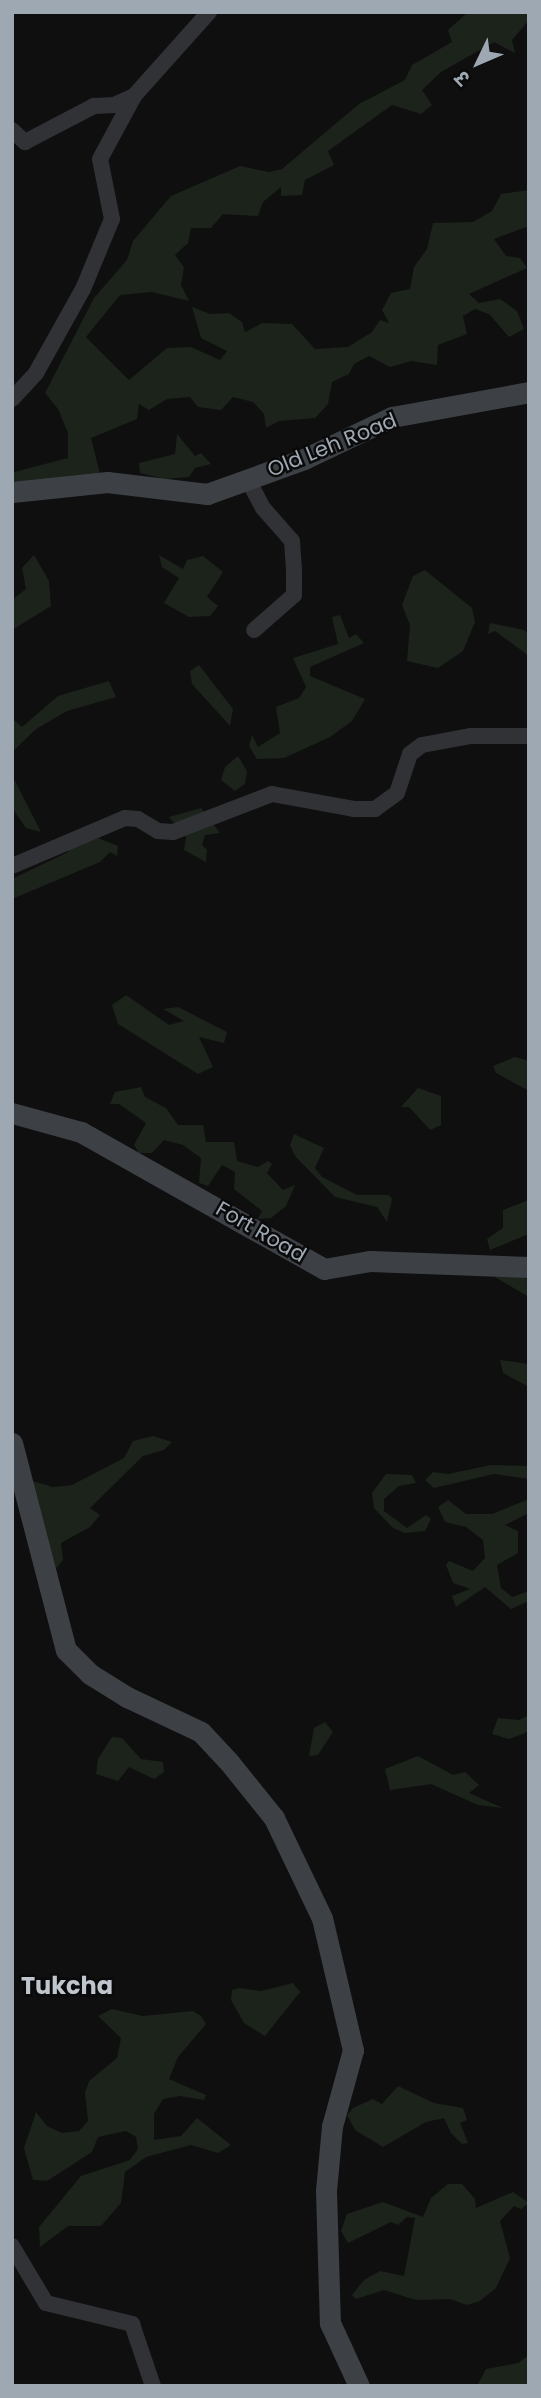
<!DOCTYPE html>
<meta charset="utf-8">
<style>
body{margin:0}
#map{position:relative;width:541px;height:2398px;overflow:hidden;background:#0f0f10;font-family:Poppins,"Noto Sans Devanagari",sans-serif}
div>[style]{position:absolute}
.green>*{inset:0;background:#1b231b}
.street>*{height:16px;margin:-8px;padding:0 8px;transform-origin:8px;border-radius:8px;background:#303236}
.secondary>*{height:21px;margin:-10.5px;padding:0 10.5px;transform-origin:10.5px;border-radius:10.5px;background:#3d4146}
span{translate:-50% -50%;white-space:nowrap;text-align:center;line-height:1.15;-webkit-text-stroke:5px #0a0a0b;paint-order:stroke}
.street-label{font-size:21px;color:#9ea8b3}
.quarter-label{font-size:24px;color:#c0c6ce;font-weight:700}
.frame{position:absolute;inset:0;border:14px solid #9ea8b3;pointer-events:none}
.north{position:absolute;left:443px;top:28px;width:70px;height:70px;-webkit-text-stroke:5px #0a0a0b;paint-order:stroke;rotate:226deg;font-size:19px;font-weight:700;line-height:28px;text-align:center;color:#9ea8b3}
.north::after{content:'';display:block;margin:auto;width:24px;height:32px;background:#9ea8b3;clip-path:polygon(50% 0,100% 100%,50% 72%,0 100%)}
</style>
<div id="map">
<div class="green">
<i style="clip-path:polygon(468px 12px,529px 12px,529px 20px,512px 40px,515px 53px,494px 42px,441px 72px,422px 90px,432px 105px,421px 114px,392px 105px,328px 151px,334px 165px,305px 180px,302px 195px,281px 196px,281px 187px,263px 202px,258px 216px,223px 214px,211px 228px,191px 228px,188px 243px,175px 255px,184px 267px,181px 285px,189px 301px,152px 292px,120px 295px,86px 337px,129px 380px,167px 348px,191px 347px,220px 360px,227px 351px,201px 338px,192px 307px,210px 314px,229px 313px,242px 322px,245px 332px,262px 323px,292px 324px,315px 349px,348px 347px,372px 332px,380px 320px,389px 323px,382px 310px,391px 293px,410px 289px,414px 267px,427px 249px,433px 223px,473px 222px,492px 211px,501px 194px,529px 190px,529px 226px,494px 239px,506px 256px,520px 258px,527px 268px,469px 294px,479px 303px,500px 299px,517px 311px,524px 329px,509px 337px,489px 314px,475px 309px,463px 316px,467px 334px,438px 345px,437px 365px,411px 361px,390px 367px,369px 356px,354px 364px,349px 374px,332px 382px,328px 404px,315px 418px,279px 421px,266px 428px,264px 414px,253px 402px,233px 397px,221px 410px,198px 407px,190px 397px,167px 399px,149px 410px,139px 404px,137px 419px,91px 438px,100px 474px,14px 485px,14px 472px,68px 458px,68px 433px,58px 409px,45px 393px,94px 298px,127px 260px,133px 241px,171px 196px,240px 166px,269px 172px,282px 169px,359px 104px,405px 80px,412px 65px,452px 42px,448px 30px)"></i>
<i style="clip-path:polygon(177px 434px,195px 456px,201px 453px,211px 464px,195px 468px,189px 477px,165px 479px,140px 473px,139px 463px,175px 454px)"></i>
<i style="clip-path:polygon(34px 555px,49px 581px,51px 606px,12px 630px,12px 600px,26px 589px,22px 568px)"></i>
<i style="clip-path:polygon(159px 555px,183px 569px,187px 560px,203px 556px,223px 572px,207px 597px,218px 606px,210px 616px,189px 617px,164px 603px,179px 578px,162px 567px)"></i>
<i style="clip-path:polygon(425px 570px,472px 608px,475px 622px,463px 651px,438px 668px,407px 661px,410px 625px,402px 605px,413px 576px)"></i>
<i style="clip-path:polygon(340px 615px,349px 638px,356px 634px,364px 643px,310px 667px,310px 676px,365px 699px,352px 721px,330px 737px,284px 758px,257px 759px,249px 746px,252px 735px,258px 747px,280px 733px,276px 707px,299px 698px,306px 687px,293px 658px,338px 644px,332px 617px)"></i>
<i style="clip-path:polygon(490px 623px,524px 630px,529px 634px,529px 656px,495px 631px,488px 634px)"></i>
<i style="clip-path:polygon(199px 665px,233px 709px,230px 726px,192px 684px,190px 671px)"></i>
<i style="clip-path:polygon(109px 681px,116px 697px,67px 711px,36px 729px,12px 752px,12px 718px,22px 727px,58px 696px)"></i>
<i style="clip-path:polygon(238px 756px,247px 771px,245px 784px,235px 791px,221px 780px,225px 767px)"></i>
<i style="clip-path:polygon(12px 779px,15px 781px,41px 832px,26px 828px,12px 808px)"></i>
<i style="clip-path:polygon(201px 808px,220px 833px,205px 835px,202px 845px,207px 850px,206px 862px,184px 850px,186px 837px,169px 817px)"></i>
<i style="clip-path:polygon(98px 838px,118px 846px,117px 856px,110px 852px,100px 862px,12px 899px,12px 879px,68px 852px,71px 846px)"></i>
<i style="clip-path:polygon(126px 995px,169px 1025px,184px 1021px,163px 1009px,178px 1007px,227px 1032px,224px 1043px,199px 1037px,213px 1067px,198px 1074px,118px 1024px,112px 1005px)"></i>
<i style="clip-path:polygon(515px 1057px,529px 1061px,529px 1091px,496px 1073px,493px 1066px)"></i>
<i style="clip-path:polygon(141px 1087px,145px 1097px,166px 1108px,178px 1125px,203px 1125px,206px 1142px,234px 1142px,237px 1161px,258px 1167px,268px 1161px,272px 1164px,267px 1173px,283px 1190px,295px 1185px,286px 1206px,271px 1218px,258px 1219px,262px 1211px,234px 1189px,235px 1172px,222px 1165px,208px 1186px,199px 1183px,201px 1158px,183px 1145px,164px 1140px,152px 1153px,139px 1153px,134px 1145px,146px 1123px,119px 1104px,110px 1104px,115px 1092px)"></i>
<i style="clip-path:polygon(418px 1088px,441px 1096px,441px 1125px,430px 1130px,409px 1107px,401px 1107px)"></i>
<i style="clip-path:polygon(294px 1134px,324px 1148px,315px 1168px,322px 1177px,357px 1195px,389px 1195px,392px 1199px,387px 1222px,377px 1207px,335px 1197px,295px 1156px,290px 1145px)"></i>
<i style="clip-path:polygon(529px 1200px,529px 1234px,490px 1250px,487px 1239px,503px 1228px,503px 1210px)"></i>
<i style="clip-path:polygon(514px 1272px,529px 1280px,529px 1297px,493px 1276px)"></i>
<i style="clip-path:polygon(500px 1360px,529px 1364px,529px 1387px,503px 1373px)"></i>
<i style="clip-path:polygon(153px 1436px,172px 1442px,164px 1450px,143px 1456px,90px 1508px,100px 1515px,90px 1527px,61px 1543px,63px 1560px,53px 1572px,29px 1480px,53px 1487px,72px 1485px,124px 1458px,133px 1441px)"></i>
<i style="clip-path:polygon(491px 1465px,529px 1466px,529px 1479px,494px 1474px,434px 1488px,425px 1480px,433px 1472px,448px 1474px)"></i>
<i style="clip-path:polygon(386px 1474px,412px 1475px,416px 1483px,399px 1486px,384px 1499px,384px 1511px,407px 1528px,426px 1515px,431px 1519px,425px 1531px,405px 1533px,393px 1528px,374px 1508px,372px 1493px)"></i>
<i style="clip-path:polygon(529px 1499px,529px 1513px,505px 1525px,518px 1531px,518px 1553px,497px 1565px,501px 1588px,512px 1597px,529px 1591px,529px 1601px,511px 1609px,485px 1587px,456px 1607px,452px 1596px,470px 1589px,453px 1583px,446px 1565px,449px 1561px,473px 1571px,485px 1558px,483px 1540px,466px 1527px,445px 1522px,438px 1507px,448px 1500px,466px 1514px,492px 1514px)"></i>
<i style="clip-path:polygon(529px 1715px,529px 1730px,523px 1734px,509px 1739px,492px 1734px,498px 1718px,519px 1720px)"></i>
<i style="clip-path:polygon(325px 1722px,333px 1732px,318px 1755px,309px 1756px,314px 1728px)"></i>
<i style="clip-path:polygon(112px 1737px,122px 1738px,141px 1759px,163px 1762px,164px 1772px,154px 1779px,129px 1767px,118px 1781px,96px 1774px,98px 1759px)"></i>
<i style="clip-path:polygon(418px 1756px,453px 1775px,465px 1772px,479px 1785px,469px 1793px,503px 1808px,478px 1805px,431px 1784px,390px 1790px,385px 1769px)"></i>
<i style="clip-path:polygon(293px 1983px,300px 1992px,265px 2036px,244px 2023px,231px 2000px,232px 1990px,238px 1988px,261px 1991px)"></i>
<i style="clip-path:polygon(112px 2009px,143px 2016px,193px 2011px,201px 2016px,206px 2024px,178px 2057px,169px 2079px,206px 2095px,204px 2100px,180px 2096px,163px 2099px,154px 2114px,154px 2140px,181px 2136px,197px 2118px,231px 2145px,218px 2153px,191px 2145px,146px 2157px,125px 2172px,121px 2203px,101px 2226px,68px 2226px,40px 2247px,39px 2227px,81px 2176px,130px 2160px,138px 2149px,136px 2137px,126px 2131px,98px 2137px,92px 2152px,47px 2181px,33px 2180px,24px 2148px,36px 2112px,47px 2126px,62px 2133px,79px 2131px,88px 2121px,85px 2093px,89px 2081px,117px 2058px,121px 2038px,98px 2016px)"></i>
<i style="clip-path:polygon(398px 2086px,434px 2103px,463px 2108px,467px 2120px,460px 2123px,468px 2143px,462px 2144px,451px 2133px,444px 2118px,426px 2122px,383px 2147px,355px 2130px,347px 2115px,353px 2108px,373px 2099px,382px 2104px)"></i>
<i style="clip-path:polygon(448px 2184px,462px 2184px,475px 2199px,476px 2208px,513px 2192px,529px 2203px,521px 2209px,514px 2206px,500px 2221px,510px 2258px,496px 2288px,480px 2301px,467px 2305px,450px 2299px,416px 2300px,384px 2290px,356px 2299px,352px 2295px,364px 2280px,380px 2271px,404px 2276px,415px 2218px,407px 2217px,398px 2225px,391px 2222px,348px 2243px,341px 2231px,347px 2214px,383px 2202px,423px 2217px,431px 2198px)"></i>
<i style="clip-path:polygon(529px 2355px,529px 2386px,477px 2386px,486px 2369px,518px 2363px)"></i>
</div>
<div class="street">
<i style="left:12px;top:130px;width:18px;rotate:43deg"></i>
<i style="left:25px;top:142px;width:78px;rotate:-27.6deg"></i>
<i style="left:94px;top:106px;width:20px;rotate:-3deg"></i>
<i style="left:114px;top:105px;width:22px;rotate:-24deg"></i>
<i style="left:134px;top:96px;width:113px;rotate:-48.2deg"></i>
<i style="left:12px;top:399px;width:35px;rotate:-47deg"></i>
<i style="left:36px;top:373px;width:96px;rotate:-60.8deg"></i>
<i style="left:83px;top:289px;width:76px;rotate:-67.5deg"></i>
<i style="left:112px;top:219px;width:61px;rotate:-101.3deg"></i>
<i style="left:100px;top:159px;width:72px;rotate:-61.6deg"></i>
<i style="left:247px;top:478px;width:34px;rotate:62deg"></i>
<i style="left:263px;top:508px;width:44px;rotate:48.7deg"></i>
<i style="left:292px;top:541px;width:32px;rotate:86deg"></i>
<i style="left:294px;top:573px;width:22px;rotate:90deg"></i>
<i style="left:294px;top:595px;width:53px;rotate:138.8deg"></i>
<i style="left:12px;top:866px;width:123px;rotate:-23deg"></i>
<i style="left:125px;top:818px;width:13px;rotate:4deg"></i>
<i style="left:138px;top:819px;width:23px;rotate:31deg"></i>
<i style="left:158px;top:831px;width:15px;rotate:4deg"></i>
<i style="left:173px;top:832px;width:106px;rotate:-21deg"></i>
<i style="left:272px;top:794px;width:83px;rotate:10.4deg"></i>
<i style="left:354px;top:809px;width:21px"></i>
<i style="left:375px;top:809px;width:27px;rotate:-36deg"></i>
<i style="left:397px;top:793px;width:41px;rotate:-71.6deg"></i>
<i style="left:410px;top:754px;width:15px;rotate:-37deg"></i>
<i style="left:422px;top:745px;width:50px;rotate:-10.4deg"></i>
<i style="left:471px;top:736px;width:58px"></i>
<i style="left:12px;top:2246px;width:66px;rotate:59.2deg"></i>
<i style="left:46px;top:2303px;width:89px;rotate:13.7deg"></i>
<i style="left:132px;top:2324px;width:65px;rotate:71.3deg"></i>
</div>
<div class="secondary">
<i style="left:12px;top:492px;width:96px;rotate:-6deg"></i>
<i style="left:107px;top:482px;width:101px;rotate:6.8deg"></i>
<i style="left:207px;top:494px;width:103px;rotate:-19.8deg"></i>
<i style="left:304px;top:459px;width:98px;rotate:-25.5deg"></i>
<i style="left:392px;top:417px;width:139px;rotate:-10.3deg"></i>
<i style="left:12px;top:1113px;width:72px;rotate:15.4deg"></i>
<i style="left:81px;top:1132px;width:279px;rotate:29.4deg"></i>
<i style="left:324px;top:1269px;width:47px;rotate:-9.9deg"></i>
<i style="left:370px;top:1261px;width:159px;rotate:2.2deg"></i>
<i style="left:12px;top:1443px;width:214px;rotate:75.4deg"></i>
<i style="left:66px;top:1650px;width:34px;rotate:45deg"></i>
<i style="left:90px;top:1674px;width:44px;rotate:31.9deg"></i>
<i style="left:127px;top:1697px;width:82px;rotate:25.3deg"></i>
<i style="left:201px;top:1732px;width:41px;rotate:47deg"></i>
<i style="left:229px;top:1762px;width:72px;rotate:51.2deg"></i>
<i style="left:274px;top:1818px;width:111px;rotate:64.4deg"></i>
<i style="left:322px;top:1918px;width:136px;rotate:76.8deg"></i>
<i style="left:353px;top:2050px;width:79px;rotate:105.4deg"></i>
<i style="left:332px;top:2126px;width:65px;rotate:95.3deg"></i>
<i style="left:326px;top:2191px;width:132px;rotate:88.3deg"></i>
<i style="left:330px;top:2323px;width:69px;rotate:65.3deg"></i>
</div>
<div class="street-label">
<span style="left:332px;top:445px;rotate:-22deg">Old Leh Road</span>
<span style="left:261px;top:1232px;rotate:30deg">Fort Road</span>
</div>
<div class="quarter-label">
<span style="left:67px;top:1986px">Tukcha</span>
</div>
<div class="frame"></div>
<div class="north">उ</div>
</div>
